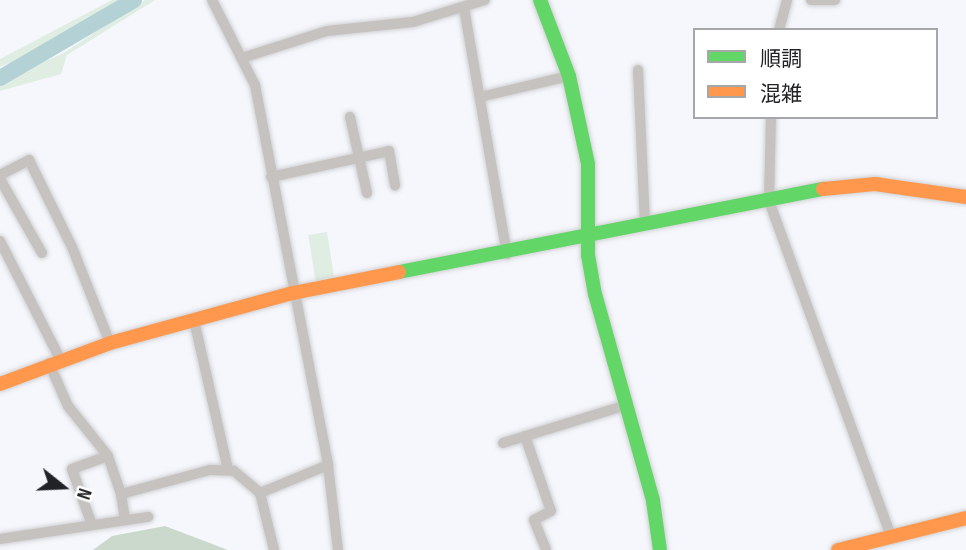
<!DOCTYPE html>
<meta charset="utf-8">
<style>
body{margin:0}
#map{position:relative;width:966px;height:550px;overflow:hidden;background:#f6f7fc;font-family:"Sofia Sans Condensed","Noto Sans JP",sans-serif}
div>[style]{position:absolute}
.green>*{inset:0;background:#dfede2;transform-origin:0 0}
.forest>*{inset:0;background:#cbd9cd}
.river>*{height:16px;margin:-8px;padding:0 8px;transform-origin:8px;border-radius:8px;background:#b4d2d6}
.roads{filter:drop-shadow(0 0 2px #d0d1d4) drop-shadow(0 0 2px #d0d1d4)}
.street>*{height:10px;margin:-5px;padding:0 5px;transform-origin:5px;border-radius:5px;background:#c6c2c0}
.fast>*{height:14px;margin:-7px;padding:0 7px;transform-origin:7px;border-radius:7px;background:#63d668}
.slow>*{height:14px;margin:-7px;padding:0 7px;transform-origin:7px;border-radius:7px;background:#ff974d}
span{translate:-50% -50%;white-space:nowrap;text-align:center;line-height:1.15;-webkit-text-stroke:7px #fff;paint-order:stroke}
.legend{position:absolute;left:693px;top:28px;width:245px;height:91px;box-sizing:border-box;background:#fff;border:2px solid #a6a7a8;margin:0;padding:9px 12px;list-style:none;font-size:21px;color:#212225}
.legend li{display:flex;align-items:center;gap:14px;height:35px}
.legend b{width:35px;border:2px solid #a6a7a8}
.north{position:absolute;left:28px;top:452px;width:70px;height:70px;-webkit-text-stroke:5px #fff;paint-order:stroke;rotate:108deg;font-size:19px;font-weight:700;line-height:28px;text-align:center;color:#212225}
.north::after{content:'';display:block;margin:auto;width:24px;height:32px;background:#212225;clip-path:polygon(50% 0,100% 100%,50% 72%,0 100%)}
</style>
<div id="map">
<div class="green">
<i style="clip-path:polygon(112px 0,125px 0,56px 43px,0 67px,0 59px)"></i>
<i style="clip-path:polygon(145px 0,155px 0,67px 55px,61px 74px,0 91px,0 80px,62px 54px)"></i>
<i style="left:327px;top:232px;width:46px;height:19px;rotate:81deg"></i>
</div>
<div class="forest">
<i style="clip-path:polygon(165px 526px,228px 550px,93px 550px,112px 536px)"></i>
</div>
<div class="river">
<i style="left:0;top:78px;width:155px;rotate:-30.2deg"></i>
</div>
<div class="roads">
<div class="street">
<i style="left:212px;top:0;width:95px;rotate:63.2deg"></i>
<i style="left:255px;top:85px;width:387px;rotate:79.1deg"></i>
<i style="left:328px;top:465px;width:86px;rotate:83.3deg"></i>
<i style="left:811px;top:0;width:24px"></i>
<i style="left:464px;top:8px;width:250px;rotate:80.1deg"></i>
<i style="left:779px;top:30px;width:31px;rotate:-75deg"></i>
<i style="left:245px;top:57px;width:86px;rotate:-17.6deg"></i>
<i style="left:327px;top:31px;width:86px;rotate:-6deg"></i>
<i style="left:413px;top:22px;width:75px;rotate:-17deg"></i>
<i style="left:638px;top:70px;width:155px;rotate:87.4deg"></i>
<i style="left:480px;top:97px;width:91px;rotate:-13.3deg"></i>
<i style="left:350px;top:117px;width:78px;rotate:77.4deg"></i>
<i style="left:771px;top:117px;width:84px;rotate:91.4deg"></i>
<i style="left:769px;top:201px;width:357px;rotate:70deg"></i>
<i style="left:0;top:175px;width:33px;rotate:-27deg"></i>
<i style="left:29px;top:160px;width:97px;rotate:63.7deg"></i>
<i style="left:72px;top:247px;width:103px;rotate:68.4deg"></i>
<i style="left:271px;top:177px;width:121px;rotate:-12.4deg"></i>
<i style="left:389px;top:151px;width:35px;rotate:80deg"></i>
<i style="left:0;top:179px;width:85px;rotate:60.4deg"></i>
<i style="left:0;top:241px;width:132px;rotate:63deg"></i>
<i style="left:194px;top:320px;width:154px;rotate:77.2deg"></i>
<i style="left:49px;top:363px;width:47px;rotate:66.2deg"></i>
<i style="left:68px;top:406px;width:64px;rotate:51.3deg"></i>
<i style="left:108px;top:456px;width:40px;rotate:71.1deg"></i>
<i style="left:121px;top:494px;width:92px;rotate:-15.1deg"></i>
<i style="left:210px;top:470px;width:24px;rotate:2deg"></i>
<i style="left:234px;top:471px;width:34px;rotate:40deg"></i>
<i style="left:260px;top:493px;width:59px;rotate:76.2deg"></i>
<i style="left:525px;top:436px;width:79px;rotate:70.9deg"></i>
<i style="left:551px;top:511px;width:19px;rotate:152deg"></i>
<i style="left:534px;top:520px;width:32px;rotate:68deg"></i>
<i style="left:503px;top:443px;width:126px;rotate:-17.1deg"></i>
<i style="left:260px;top:493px;width:74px;rotate:-22.4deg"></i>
<i style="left:121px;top:494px;width:26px;rotate:81deg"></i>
<i style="left:92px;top:525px;width:59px;rotate:-109.7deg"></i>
<i style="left:72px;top:469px;width:38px;rotate:-20deg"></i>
<i style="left:0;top:539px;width:150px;rotate:-8.5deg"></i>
</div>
<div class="fast">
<i style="left:540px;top:0;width:81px;rotate:69.1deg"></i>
<i style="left:569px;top:76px;width:90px;rotate:77.8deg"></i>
<i style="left:588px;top:164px;width:91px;rotate:90deg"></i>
<i style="left:588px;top:255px;width:40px;rotate:80deg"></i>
<i style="left:595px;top:294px;width:215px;rotate:74.3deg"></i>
<i style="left:653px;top:501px;width:49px;rotate:81.9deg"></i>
<i style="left:399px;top:272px;width:432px;rotate:-11.1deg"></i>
</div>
<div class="slow">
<i style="left:823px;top:189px;width:52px;rotate:-5.5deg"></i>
<i style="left:875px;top:184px;width:92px;rotate:8.1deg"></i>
<i style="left:0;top:384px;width:117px;rotate:-20.4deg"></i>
<i style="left:110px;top:343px;width:190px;rotate:-15.3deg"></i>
<i style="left:293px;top:293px;width:108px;rotate:-11.2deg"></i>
<i style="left:838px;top:550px;width:132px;rotate:-14deg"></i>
</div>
</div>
<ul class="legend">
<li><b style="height:9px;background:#63d668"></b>順調</li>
<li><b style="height:9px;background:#ff974d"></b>混雑</li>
</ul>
<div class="north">N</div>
</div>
